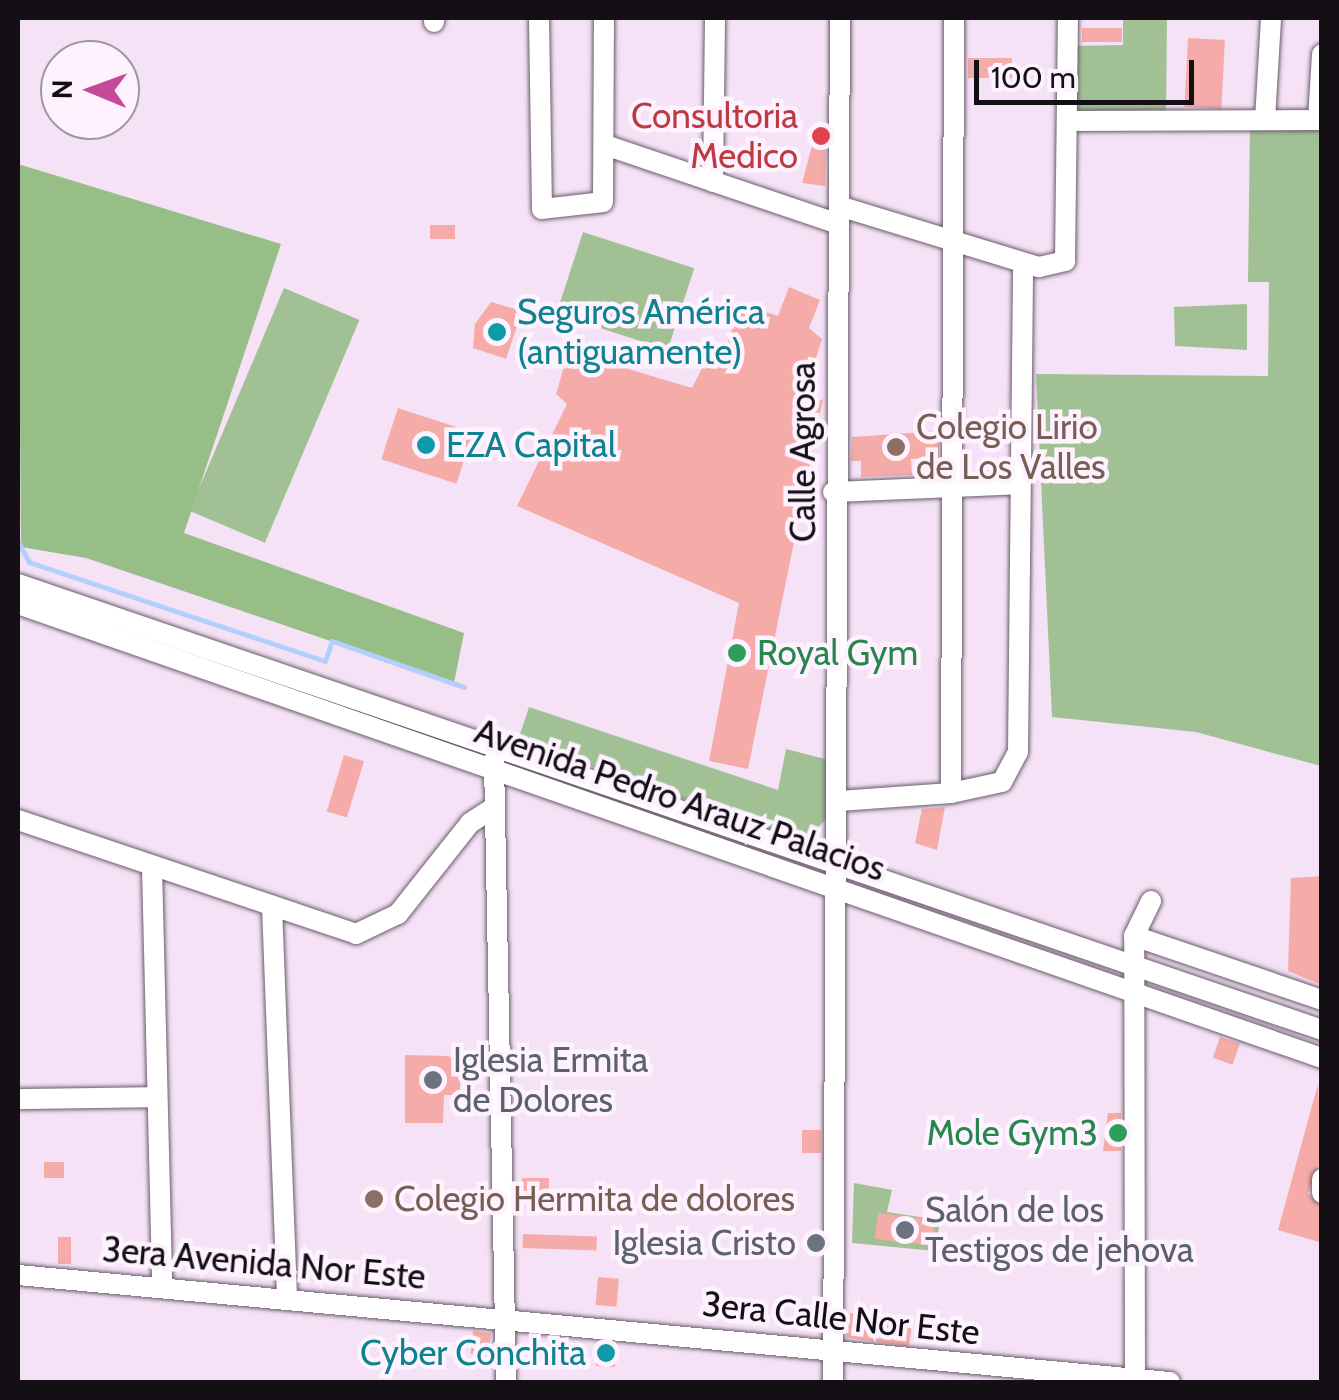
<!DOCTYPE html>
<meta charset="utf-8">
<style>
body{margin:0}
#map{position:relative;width:1339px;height:1400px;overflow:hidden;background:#f5e2f6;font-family:Cabin,sans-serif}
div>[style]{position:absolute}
.green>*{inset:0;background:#a1c195;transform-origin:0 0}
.forest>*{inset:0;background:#98be87}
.stream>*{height:5px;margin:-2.5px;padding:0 2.5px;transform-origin:2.5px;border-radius:2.5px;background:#b2d0fb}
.building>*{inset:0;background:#f5aca8;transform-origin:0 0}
.roads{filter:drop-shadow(0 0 2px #6b5b6c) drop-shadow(0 0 2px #6b5b6c)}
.minor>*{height:20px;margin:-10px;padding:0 10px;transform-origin:10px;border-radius:10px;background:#fff}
.dots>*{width:28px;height:28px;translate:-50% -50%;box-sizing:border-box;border:5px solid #fdf2fe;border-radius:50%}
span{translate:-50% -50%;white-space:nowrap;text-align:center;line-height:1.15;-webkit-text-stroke:9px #fdf2fe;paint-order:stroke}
.health-label{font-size:35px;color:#be3a42}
.right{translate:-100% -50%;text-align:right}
.culture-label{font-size:35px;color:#0d838f}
.left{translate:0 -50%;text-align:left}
.education-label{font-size:35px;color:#785e54}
.street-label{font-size:35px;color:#140e15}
.leisure-label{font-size:35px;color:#27864d}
.worship-label{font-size:35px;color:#5b616d}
.frame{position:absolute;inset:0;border:20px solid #140e15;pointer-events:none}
.north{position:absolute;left:40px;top:40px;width:100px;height:100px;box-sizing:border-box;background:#fdf2fe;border:2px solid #a097a1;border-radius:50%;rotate:271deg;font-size:28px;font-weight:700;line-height:40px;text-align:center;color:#140e15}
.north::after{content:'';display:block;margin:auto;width:35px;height:45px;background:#c54899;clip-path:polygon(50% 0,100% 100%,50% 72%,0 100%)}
.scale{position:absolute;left:974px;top:60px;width:220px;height:45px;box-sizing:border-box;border:5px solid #140e15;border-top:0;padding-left:12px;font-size:30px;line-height:35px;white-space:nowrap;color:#140e15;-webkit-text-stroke:8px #fdf2fe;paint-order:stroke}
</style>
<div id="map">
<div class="green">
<i style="clip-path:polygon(1123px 18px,1167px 18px,1166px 120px,1070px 121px,1071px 46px,1123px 45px)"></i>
<i style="clip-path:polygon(1250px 120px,1321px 120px,1321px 766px,1196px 732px,1052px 717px,1036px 374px,1268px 376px,1269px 282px,1248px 282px)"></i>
<i style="left:583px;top:232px;width:117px;height:86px;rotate:18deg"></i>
<i style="left:284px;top:288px;width:82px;height:242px;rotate:23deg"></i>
<i style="clip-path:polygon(1247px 304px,1247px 350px,1175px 346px,1174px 307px)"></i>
<i style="clip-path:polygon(529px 707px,778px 790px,786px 749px,833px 761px,826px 819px,808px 838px,790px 837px,518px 740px)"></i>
<i style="clip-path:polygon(854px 1183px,892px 1190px,887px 1212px,940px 1220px,935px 1251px,852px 1243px)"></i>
</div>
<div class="forest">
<i style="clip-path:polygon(18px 164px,281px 244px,184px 533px,464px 633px,454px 683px,86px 558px,21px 547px)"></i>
</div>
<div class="stream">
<i style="left:18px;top:542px;width:23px;rotate:61deg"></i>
<i style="left:29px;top:562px;width:312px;rotate:18.5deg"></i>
<i style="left:325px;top:661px;width:21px;rotate:-71deg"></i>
<i style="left:332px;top:641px;width:140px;rotate:19.2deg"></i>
</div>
<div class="building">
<i style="left:1082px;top:28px;width:40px;height:14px"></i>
<i style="left:1188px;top:38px;width:37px;height:69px;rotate:3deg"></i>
<i style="left:1012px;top:58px;width:20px;height:44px;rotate:90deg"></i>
<i style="clip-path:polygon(816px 131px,826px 131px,825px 186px,802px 183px)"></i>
<i style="left:455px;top:225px;width:14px;height:25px;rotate:90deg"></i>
<i style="clip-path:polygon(789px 287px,820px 300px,809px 328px,822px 339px,799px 412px,823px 399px,748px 769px,709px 761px,739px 603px,517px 506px,567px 404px,556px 394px,566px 360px,578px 354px,692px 388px,709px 354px,722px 359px,741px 303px,778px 316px)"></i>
<i style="clip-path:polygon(491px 302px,522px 311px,506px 359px,473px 348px,475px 324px)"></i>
<i style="left:398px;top:408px;width:79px;height:54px;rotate:18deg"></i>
<i style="clip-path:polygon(939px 431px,939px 458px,911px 459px,912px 475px,861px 477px,861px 461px,851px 461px,852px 437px)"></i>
<i style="left:344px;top:755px;width:21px;height:59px;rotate:17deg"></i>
<i style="clip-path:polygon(945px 807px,937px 850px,915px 843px,922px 809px)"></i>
<i style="clip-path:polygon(1322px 876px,1322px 985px,1288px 971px,1291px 878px)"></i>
<i style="left:1220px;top:1037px;width:21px;height:22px;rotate:19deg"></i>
<i style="clip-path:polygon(405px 1055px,449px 1056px,460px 1066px,460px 1095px,444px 1095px,443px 1123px,405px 1123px)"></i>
<i style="clip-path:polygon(1318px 1084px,1322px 1155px,1308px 1193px,1322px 1207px,1322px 1243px,1278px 1230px)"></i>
<i style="clip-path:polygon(1108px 1113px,1121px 1113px,1121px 1151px,1103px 1151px)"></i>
<i style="left:802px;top:1130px;width:19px;height:23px"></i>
<i style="left:44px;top:1162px;width:20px;height:16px"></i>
<i style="left:549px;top:1178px;width:13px;height:27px;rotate:90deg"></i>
<i style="left:878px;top:1213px;width:58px;height:26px;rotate:7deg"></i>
<i style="left:523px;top:1234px;width:74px;height:14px;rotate:2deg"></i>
<i style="left:58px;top:1237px;width:13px;height:27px"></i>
<i style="left:1151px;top:1250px;width:31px;height:12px"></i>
<i style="left:598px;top:1277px;width:21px;height:28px;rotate:5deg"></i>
<i style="left:850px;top:1313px;width:63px;height:25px;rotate:8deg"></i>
<i style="left:473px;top:1331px;width:18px;height:23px;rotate:6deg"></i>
<i style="left:597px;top:1343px;width:19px;height:23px;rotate:3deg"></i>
</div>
<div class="roads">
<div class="minor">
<i style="left:539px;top:18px;width:191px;rotate:89.1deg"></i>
<i style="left:542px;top:209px;width:61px;rotate:-6.5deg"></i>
<i style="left:603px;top:202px;width:184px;rotate:-89.7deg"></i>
<i style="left:434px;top:22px;width:4px;rotate:-90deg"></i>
<i style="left:1265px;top:120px;width:102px;rotate:-86.6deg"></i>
<i style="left:1318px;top:120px;width:66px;rotate:-86.5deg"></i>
<i style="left:1070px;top:121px;width:252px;rotate:-0.2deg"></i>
<i style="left:605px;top:145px;width:246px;rotate:18.7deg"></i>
<i style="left:713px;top:182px;width:164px;rotate:-89.3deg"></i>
<i style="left:839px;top:206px;width:209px;rotate:17deg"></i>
<i style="left:1039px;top:267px;width:27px;rotate:-13deg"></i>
<i style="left:1065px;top:261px;width:243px;rotate:-89.3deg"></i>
<i style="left:833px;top:492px;width:187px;rotate:-2.4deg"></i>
<i style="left:18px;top:584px;width:1378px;rotate:18.88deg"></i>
<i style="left:18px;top:604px;width:1381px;rotate:19.2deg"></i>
<i style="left:494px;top:760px;width:622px;rotate:88.89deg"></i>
<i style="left:951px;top:793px;width:52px;rotate:-12.2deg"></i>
<i style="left:1002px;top:782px;width:34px;rotate:-62deg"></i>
<i style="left:1018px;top:752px;width:489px;rotate:-89.4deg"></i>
<i style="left:839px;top:801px;width:112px;rotate:-4.1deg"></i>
<i style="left:951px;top:793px;width:775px;rotate:-89.78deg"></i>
<i style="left:18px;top:820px;width:357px;rotate:18.6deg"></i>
<i style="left:356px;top:934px;width:47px;rotate:-25.5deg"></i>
<i style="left:398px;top:914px;width:116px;rotate:-51.6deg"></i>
<i style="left:470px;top:823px;width:30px;rotate:-33deg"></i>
<i style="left:152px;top:867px;width:419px;rotate:88.6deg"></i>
<i style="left:272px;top:906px;width:391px;rotate:87.8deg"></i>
<i style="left:1134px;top:936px;width:199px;rotate:18.8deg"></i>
<i style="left:18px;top:1099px;width:139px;rotate:-0.8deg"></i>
<i style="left:1322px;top:1179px;width:14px;rotate:90deg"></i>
<i style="left:18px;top:1275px;width:1157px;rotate:5.31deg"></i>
<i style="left:833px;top:1382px;width:1364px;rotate:-89.71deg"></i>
<i style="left:1135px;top:1382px;width:446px;rotate:-90.1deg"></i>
<i style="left:1134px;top:936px;width:39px;rotate:-64deg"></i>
</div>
</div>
<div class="dots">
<i style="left:821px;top:136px;background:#e0444e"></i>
<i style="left:497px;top:332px;background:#0f9aa8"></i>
<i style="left:426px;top:445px;background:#0f9aa8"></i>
<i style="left:896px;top:447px;background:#8d6e63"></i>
<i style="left:737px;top:653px;background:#2e9e5b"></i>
<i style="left:433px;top:1080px;background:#6b7280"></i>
<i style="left:1118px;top:1133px;background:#2e9e5b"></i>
<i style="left:374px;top:1199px;background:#8d6e63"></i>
<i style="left:905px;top:1230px;background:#6b7280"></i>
<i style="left:816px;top:1243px;background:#6b7280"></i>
<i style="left:606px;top:1353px;background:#0f9aa8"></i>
</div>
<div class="health-label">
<span class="right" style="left:798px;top:136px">Consultoria<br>Medico</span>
</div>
<div class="culture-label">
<span class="left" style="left:517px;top:332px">Seguros América<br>(antiguamente)</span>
<span class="left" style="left:446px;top:445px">EZA Capital</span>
<span class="right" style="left:586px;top:1353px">Cyber Conchita</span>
</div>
<div class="education-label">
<span class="left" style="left:916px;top:447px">Colegio Lirio<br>de Los Valles</span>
<span class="left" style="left:394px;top:1199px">Colegio Hermita de dolores</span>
</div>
<div class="street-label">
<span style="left:803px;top:452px;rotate:-90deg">Calle Agrosa</span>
<span style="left:680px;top:800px;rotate:19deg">Avenida Pedro Arauz Palacios</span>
<span style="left:264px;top:1263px;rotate:5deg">3era Avenida Nor Este</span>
<span style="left:841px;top:1318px;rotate:6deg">3era Calle Nor Este</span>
</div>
<div class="leisure-label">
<span class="left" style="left:757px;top:653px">Royal Gym</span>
<span class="right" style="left:1098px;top:1133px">Mole Gym3</span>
</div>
<div class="worship-label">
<span class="left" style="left:453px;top:1080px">Iglesia Ermita<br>de Dolores</span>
<span class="left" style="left:925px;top:1230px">Salón de los<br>Testigos de jehova</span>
<span class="right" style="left:796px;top:1243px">Iglesia Cristo</span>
</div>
<div class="frame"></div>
<div class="north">N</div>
<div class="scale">100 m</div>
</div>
